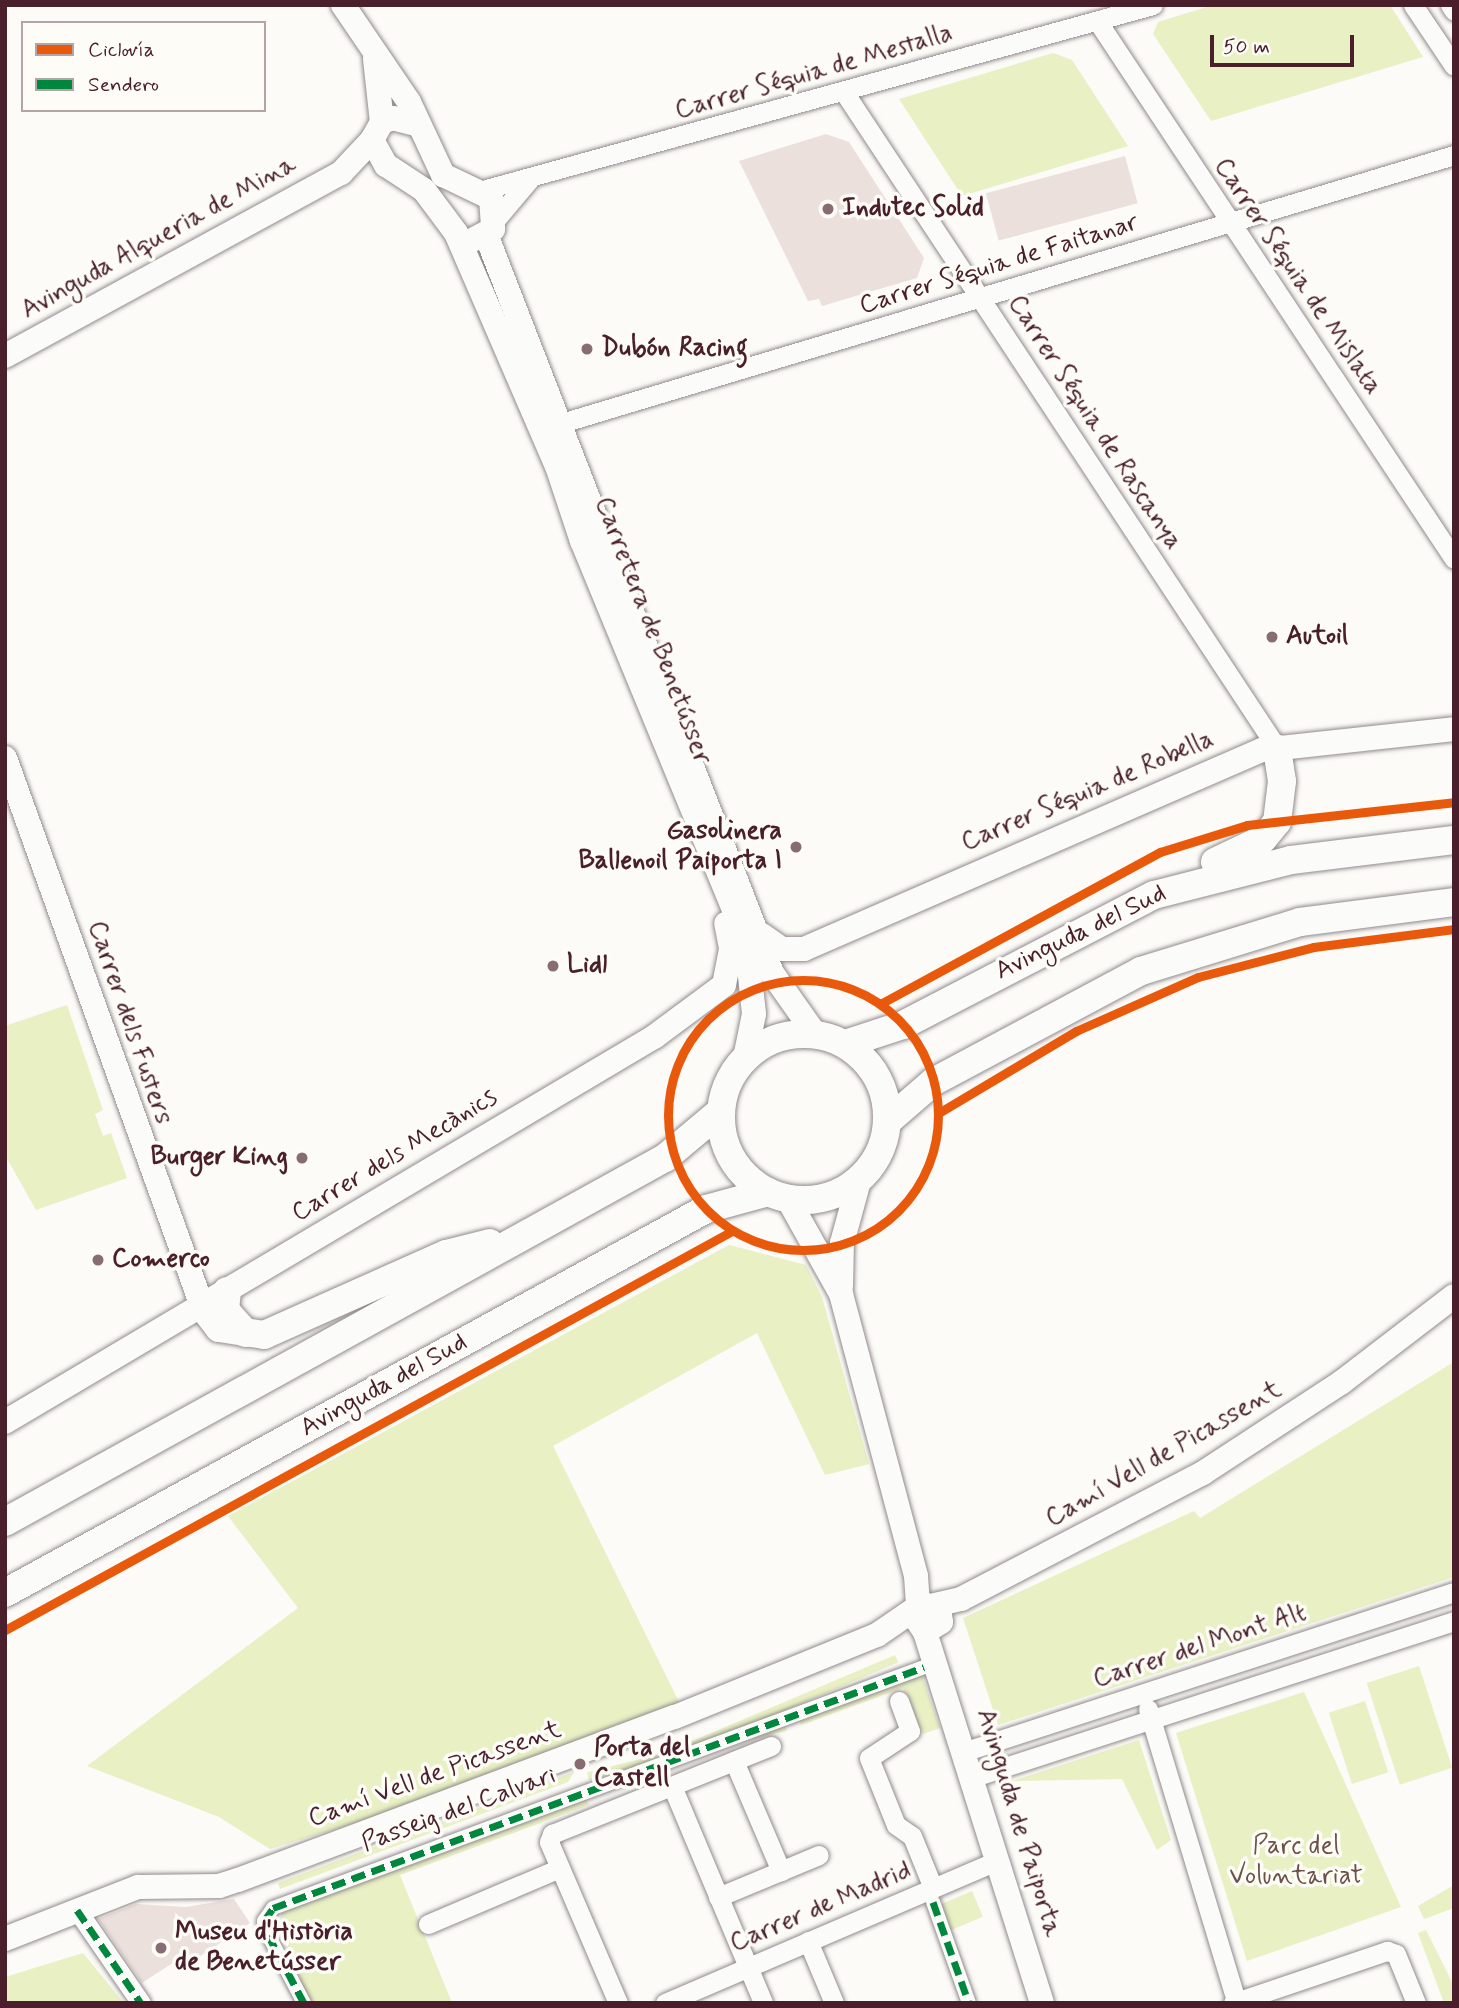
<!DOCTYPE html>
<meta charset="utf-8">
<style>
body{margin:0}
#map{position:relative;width:1459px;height:2008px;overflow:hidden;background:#fcfbf8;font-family:Mynerve,sans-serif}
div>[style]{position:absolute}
.green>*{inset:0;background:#e8f0c4;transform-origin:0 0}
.building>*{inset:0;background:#ece0dd;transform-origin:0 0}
.roads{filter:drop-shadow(0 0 2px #928a8b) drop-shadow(0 0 2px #928a8b)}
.pedestrian>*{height:14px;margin:-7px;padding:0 7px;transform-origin:7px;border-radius:7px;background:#fbfbf9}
.minor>*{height:19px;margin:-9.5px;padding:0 9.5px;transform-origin:9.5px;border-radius:9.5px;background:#fbfbf9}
.tertiary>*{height:24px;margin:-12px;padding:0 12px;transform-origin:12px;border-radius:12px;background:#fbfbf9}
.secondary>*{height:28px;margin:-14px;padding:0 14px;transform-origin:14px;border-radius:14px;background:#fbfbf9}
.secondary>.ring{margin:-14px;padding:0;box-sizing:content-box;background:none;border:28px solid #fbfbf9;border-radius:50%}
.quiet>*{height:7px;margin-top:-3.5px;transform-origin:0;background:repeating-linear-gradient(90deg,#00873e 0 14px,transparent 0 21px)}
.cycleway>*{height:9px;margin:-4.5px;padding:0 4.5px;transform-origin:4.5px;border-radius:4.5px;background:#e8590c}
.cycleway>.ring{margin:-4.5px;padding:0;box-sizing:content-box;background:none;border:9px solid #e8590c;border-radius:50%}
.dots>*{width:19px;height:19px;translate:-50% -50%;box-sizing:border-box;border:4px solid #fdfcf7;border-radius:50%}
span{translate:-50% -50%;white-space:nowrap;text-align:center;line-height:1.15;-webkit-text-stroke:7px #fdfcf7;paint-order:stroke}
.street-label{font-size:26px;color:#4a1f2b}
.poi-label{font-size:26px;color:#4a1f2b;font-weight:700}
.left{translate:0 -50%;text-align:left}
.right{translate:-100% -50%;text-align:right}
.park-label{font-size:26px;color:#6d5147}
.frame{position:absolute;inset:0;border:7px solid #4a1f2b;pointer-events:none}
.legend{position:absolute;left:21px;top:21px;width:245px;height:91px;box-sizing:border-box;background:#fdfcf7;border:2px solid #b5a4a5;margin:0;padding:9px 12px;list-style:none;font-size:21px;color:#4a1f2b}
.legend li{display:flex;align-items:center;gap:14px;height:35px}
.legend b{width:35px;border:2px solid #b5a4a5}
.scale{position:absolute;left:1210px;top:35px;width:144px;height:32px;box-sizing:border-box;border:4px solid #4a1f2b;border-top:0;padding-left:9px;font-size:21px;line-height:24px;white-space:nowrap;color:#4a1f2b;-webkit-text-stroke:5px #fdfcf7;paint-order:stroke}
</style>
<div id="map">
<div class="green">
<i style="clip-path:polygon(1213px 5px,1390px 5px,1423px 57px,1211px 121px,1153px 34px,1158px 22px)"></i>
<i style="clip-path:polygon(1053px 53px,1072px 60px,1128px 146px,962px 196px,899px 99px)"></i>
<i style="clip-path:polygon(67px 1005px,103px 1110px,95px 1114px,103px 1136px,111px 1133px,127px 1178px,36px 1210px,5px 1155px,5px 1026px)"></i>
<i style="clip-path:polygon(729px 1245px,806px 1265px,822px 1297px,869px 1464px,825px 1475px,757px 1333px,553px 1446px,679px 1702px,385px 1814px,270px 1849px,219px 1817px,87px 1766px,298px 1608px,228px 1516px)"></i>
<i style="clip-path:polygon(1454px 1362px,1454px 1577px,998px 1725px,963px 1618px,1194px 1511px,1200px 1518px)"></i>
<i style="left:895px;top:1655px;width:8px;height:324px;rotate:67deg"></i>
<i style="left:1419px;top:1666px;width:107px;height:55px;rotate:72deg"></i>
<i style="clip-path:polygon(922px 1674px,940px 1728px,923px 1734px,903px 1688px,801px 1725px,798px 1718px)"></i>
<i style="clip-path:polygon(1304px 1692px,1401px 1907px,1247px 1961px,1176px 1733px)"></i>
<i style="left:1365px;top:1701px;width:75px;height:38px;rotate:72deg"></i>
<i style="left:785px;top:1723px;width:8px;height:204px;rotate:76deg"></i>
<i style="clip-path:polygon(1139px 1740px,1171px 1840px,1157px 1850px,1122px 1779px,1012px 1781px)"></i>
<i style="clip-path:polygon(574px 1772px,568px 1782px,280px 1889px,278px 1883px)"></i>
<i style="clip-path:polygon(585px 1798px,589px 1805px,400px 1875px,452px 2003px,311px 2003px,278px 1929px,282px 1911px)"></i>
<i style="clip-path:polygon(1454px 1885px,1454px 1908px,1424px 1919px,1418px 1906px)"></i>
<i style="left:972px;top:1891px;width:28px;height:38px;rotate:67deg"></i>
<i style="clip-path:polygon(1426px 1930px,1454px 1986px,1454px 2003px,1444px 2003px,1418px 1933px)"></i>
<i style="clip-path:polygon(83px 1953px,124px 2003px,5px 2003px,5px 1977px)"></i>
</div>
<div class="building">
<i style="clip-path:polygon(826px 134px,849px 142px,924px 258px,917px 278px,822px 306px,819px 299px,808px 301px,739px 161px)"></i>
<i style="left:1125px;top:156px;width:49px;height:144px;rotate:75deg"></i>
<i style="clip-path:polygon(234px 1899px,250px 1923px,187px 1965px,182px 1957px,142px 1983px,98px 1919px,136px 1904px,186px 1907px)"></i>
</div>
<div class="roads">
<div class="pedestrian">
<i style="left:933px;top:1902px;width:107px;rotate:70.4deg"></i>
<i style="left:304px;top:2003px;width:81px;rotate:-117.8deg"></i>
<i style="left:266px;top:1931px;width:10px;rotate:-101deg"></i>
<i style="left:264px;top:1921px;width:16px;rotate:-55deg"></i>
<i style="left:273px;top:1908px;width:694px;rotate:-20.31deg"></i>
</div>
<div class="minor">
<i style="left:1413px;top:5px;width:73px;rotate:56.1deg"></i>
<i style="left:1450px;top:5px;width:7px;rotate:56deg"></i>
<i style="left:1098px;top:22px;width:644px;rotate:56.46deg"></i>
<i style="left:844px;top:92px;width:786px;rotate:56.57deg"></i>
<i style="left:479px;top:191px;width:699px;rotate:-15.43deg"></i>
<i style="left:496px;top:219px;width:51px;rotate:-49.8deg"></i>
<i style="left:558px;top:424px;width:936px;rotate:-16.71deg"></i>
<i style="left:899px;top:1701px;width:32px;rotate:70deg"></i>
<i style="left:910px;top:1731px;width:49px;rotate:146.6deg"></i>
<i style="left:869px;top:1758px;width:72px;rotate:68.1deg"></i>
<i style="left:896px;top:1825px;width:19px;rotate:35deg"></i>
<i style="left:912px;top:1836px;width:56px;rotate:68deg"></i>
<i style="left:1148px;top:1709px;width:307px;rotate:73.2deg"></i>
<i style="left:963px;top:1752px;width:516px;rotate:-18.05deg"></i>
<i style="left:734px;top:1761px;width:120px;rotate:66.9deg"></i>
<i style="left:971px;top:1778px;width:508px;rotate:-18.01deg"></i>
<i style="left:672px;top:1786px;width:235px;rotate:67.2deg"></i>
<i style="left:718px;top:1897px;width:109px;rotate:-22.6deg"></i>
<i style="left:77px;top:1910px;width:113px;rotate:55.5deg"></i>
<i style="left:428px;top:1924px;width:143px;rotate:-23deg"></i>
<i style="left:808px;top:1941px;width:67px;rotate:67.2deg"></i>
<i style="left:618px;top:2003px;width:175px;rotate:-113.2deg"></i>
<i style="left:549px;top:1842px;width:9px;rotate:-69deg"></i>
<i style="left:552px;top:1834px;width:236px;rotate:-21.9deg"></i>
<i style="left:665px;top:2003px;width:361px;rotate:-23.2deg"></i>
<i style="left:1233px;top:2003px;width:163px;rotate:-18.7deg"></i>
<i style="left:1387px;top:1951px;width:9px;rotate:18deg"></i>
<i style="left:1396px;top:1954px;width:53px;rotate:67.8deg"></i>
</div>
<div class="tertiary">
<i style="left:343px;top:5px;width:117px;rotate:55.8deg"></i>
<i style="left:409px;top:102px;width:81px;rotate:65deg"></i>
<i style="left:443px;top:175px;width:53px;rotate:25.6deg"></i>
<i style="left:491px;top:198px;width:31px;rotate:86deg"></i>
<i style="left:493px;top:229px;width:24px;rotate:152deg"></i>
<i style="left:375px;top:59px;width:63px;rotate:83.7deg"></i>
<i style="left:415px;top:124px;width:23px;rotate:-165deg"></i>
<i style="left:393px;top:118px;width:12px;rotate:160deg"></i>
<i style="left:382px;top:122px;width:21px;rotate:119deg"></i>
<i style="left:372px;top:140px;width:29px;rotate:61deg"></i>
<i style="left:386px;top:165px;width:45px;rotate:33.3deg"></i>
<i style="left:424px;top:190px;width:54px;rotate:53.3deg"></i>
<i style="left:456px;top:233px;width:254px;rotate:66.6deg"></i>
<i style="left:557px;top:466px;width:79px;rotate:71.6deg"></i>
<i style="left:582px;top:541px;width:430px;rotate:67.6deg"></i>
<i style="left:746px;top:939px;width:75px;rotate:83.9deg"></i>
<i style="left:754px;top:1014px;width:45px;rotate:101.6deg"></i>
<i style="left:487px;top:237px;width:789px;rotate:68.83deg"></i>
<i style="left:772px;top:973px;width:75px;rotate:54.8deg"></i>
<i style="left:5px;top:356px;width:383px;rotate:-28.6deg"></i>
<i style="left:341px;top:173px;width:45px;rotate:-46.8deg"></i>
<i style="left:5px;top:758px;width:582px;rotate:70.23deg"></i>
<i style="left:762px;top:935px;width:24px;rotate:35deg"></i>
<i style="left:782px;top:949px;width:22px"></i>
<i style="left:804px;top:949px;width:499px;rotate:-23.5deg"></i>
<i style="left:1262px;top:750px;width:193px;rotate:-6.2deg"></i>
<i style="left:788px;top:1199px;width:109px;rotate:60.8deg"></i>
<i style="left:841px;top:1294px;width:292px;rotate:75.1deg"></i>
<i style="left:916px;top:1576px;width:30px;rotate:86deg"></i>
<i style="left:841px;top:1286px;width:43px;rotate:-88.7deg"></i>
<i style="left:842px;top:1243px;width:64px;rotate:-74.7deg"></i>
<i style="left:5px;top:1422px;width:755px;rotate:-30.68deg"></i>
<i style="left:654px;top:1037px;width:87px;rotate:-36.6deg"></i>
<i style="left:724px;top:985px;width:38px;rotate:-79deg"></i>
<i style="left:731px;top:948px;width:25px;rotate:-101deg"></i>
<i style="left:935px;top:1605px;width:27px;rotate:-13deg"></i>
<i style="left:961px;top:1599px;width:273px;rotate:-27.5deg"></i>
<i style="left:1203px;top:1473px;width:166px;rotate:-33.2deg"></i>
<i style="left:1342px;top:1382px;width:141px;rotate:-37.5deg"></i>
<i style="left:925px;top:1632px;width:389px;rotate:72.5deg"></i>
<i style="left:5px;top:1939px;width:143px;rotate:-21.4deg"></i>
<i style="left:138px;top:1887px;width:81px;rotate:-0.7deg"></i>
<i style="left:219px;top:1886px;width:20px;rotate:-18deg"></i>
<i style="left:238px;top:1880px;width:466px;rotate:-20.5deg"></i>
<i style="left:675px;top:1717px;width:218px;rotate:-22.1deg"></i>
<i style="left:877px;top:1635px;width:55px;rotate:-34.6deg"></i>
<i style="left:922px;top:1604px;width:17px;rotate:13deg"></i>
<i style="left:939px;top:1608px;width:14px;rotate:82deg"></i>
<i style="left:941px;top:1622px;width:19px;rotate:148deg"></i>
<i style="left:925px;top:1632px;width:22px;rotate:-124deg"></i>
</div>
<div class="secondary">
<i style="left:1215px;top:862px;width:53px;rotate:-25.6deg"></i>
<i style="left:1263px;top:839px;width:22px;rotate:-51deg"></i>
<i style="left:1277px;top:822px;width:41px;rotate:-83deg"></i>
<i style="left:1282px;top:781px;width:33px;rotate:-99deg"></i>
<i class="ring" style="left:721px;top:1034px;width:138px;height:138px"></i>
<i style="left:845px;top:1044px;width:61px;rotate:-18.1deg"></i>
<i style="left:903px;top:1025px;width:283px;rotate:-27.4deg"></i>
<i style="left:1154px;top:895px;width:141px;rotate:-14.3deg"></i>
<i style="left:1291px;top:860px;width:164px;rotate:-7deg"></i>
<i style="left:888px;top:1121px;width:60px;rotate:-40.9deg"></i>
<i style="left:933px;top:1082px;width:236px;rotate:-28.1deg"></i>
<i style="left:1141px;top:971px;width:166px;rotate:-17.1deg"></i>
<i style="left:1300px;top:922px;width:155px;rotate:-7.4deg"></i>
<i style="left:227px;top:1291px;width:19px;rotate:96deg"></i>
<i style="left:225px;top:1310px;width:31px;rotate:48deg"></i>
<i style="left:202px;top:1306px;width:28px;rotate:52deg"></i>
<i style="left:219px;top:1328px;width:46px;rotate:8.8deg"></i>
<i style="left:264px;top:1335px;width:199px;rotate:-24deg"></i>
<i style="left:446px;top:1254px;width:45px;rotate:-14deg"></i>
<i style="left:5px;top:1522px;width:754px;rotate:-28.88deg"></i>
<i style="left:665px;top:1158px;width:73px;rotate:-40deg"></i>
<i style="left:5px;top:1593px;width:799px;rotate:-28.71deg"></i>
<i style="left:706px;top:1209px;width:64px;rotate:-15.3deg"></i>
</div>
</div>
<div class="quiet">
<i style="left:933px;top:1902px;width:107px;rotate:70.4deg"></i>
<i style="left:77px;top:1910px;width:113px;rotate:55.5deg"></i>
<i style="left:304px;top:2003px;width:81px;rotate:-117.8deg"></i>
<i style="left:266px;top:1931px;width:10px;rotate:-101deg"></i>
<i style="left:264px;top:1921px;width:16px;rotate:-55deg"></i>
<i style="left:273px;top:1908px;width:694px;rotate:-20.31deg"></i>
</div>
<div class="cycleway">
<i class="ring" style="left:668px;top:980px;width:261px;height:261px"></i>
<i style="left:882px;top:1003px;width:316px;rotate:-28.5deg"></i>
<i style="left:1160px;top:852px;width:91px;rotate:-17.2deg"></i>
<i style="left:1247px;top:825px;width:208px;rotate:-6.3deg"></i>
<i style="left:940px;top:1112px;width:158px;rotate:-30.8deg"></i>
<i style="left:1076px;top:1031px;width:133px;rotate:-23.9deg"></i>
<i style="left:1198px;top:977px;width:120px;rotate:-14.5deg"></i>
<i style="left:1314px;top:947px;width:141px;rotate:-7.3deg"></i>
<i style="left:5px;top:1630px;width:829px;rotate:-28.76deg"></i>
</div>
<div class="dots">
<i style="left:828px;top:209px;background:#886c73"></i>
<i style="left:587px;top:349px;background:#886c73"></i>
<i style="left:1272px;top:637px;background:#886c73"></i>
<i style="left:796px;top:847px;background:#886c73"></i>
<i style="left:553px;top:966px;background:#886c73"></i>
<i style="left:302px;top:1158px;background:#886c73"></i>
<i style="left:98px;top:1260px;background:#886c73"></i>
<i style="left:580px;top:1764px;background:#886c73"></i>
<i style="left:161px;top:1948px;background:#886c73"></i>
</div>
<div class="street-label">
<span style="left:814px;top:73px;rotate:-16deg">Carrer Séquia de Mestalla</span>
<span style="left:159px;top:238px;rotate:-29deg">Avinguda Alqueria de Mina</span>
<span style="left:999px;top:265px;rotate:-17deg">Carrer Séquia de Faitanar</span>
<span style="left:1297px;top:277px;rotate:56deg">Carrer Séquia de Mislata</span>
<span style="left:1094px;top:423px;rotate:57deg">Carrer Séquia de Rascanya</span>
<span style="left:652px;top:631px;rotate:69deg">Carretera de Benetússer</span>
<span style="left:1088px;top:792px;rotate:-23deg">Carrer Séquia de Robella</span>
<span style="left:1081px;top:933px;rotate:-26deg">Avinguda del Sud</span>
<span style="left:129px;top:1023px;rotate:71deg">Carrer dels Fusters</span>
<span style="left:395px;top:1156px;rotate:-31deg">Carrer dels Mecànics</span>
<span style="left:384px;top:1386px;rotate:-29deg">Avinguda del Sud</span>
<span style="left:1164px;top:1455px;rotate:-30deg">Camí Vell de Picassent</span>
<span style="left:1200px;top:1647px;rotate:-18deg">Carrer del Mont Alt</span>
<span style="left:435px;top:1775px;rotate:-20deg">Camí Vell de Picassent</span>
<span style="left:459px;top:1810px;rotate:-20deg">Passeig del Calvari</span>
<span style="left:1018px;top:1823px;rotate:73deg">Avinguda de Paiporta</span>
<span style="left:821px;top:1908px;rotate:-23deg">Carrer de Madrid</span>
</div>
<div class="poi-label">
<span class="left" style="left:842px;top:209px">Indutec Solid</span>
<span class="left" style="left:601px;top:349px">Dubón Racing</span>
<span class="left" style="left:1286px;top:637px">Autoil</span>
<span class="right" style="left:782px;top:847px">Gasolinera<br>Ballenoil Paiporta I</span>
<span class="left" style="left:567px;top:966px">Lidl</span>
<span class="right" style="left:288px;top:1158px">Burger King</span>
<span class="left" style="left:112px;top:1260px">Comerco</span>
<span class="left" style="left:594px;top:1764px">Porta del<br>Castell</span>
<span class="left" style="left:175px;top:1948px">Museu d'Història<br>de Benetússer</span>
</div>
<div class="park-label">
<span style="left:1296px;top:1862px">Parc del<br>Voluntariat</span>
</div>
<div class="frame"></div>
<ul class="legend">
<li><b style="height:9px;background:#e8590c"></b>Ciclovía</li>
<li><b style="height:9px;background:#00873e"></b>Sendero</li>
</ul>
<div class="scale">50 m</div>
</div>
